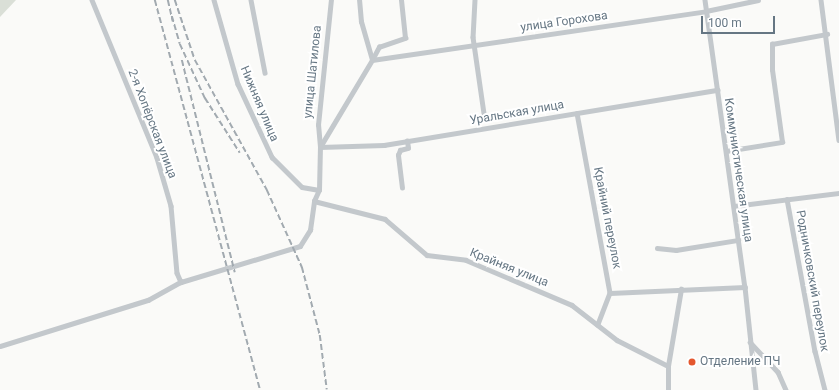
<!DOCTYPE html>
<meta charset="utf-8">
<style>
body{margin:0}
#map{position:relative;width:839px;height:390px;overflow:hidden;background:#fafaf8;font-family:Roboto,sans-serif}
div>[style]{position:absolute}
.green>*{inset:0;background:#dadfd7}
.minor>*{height:4.5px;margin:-2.25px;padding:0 2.25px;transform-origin:2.25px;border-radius:2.25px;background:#c3c8cc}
.rail>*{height:1.5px;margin-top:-0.75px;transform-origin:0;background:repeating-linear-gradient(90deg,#a2aab0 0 6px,transparent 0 9px)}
.dots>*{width:11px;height:11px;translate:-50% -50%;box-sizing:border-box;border:2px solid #fff;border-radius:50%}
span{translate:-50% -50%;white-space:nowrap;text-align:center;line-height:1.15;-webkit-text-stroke:4px #fff;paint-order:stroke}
.street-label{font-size:12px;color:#657683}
.poi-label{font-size:12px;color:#657683}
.left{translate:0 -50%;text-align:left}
.scale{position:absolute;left:701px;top:16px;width:74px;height:18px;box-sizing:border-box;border:2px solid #657683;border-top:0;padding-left:5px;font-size:12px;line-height:14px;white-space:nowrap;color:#657683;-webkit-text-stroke:3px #fff;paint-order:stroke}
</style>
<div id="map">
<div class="green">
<i style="clip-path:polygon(0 0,16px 0,0 17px)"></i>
</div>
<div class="minor">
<i style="left:92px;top:0;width:171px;rotate:67.6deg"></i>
<i style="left:157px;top:158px;width:50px;rotate:73.7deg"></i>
<i style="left:171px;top:206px;width:67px;rotate:84.9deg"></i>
<i style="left:177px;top:273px;width:10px;rotate:66deg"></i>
<i style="left:214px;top:0;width:87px;rotate:74.1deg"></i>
<i style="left:238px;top:84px;width:81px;rotate:65deg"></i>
<i style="left:272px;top:157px;width:42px;rotate:45deg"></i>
<i style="left:302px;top:187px;width:17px;rotate:10deg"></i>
<i style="left:251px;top:0;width:74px;rotate:79.1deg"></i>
<i style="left:475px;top:0;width:37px;rotate:93deg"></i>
<i style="left:473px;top:37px;width:77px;rotate:81.8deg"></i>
<i style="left:705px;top:0;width:290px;rotate:82.1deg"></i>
<i style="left:745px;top:287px;width:104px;rotate:83.9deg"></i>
<i style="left:821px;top:0;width:141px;rotate:82.7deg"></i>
<i style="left:372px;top:60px;width:338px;rotate:-8.3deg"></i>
<i style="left:706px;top:11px;width:53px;rotate:-11.9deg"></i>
<i style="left:372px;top:60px;width:15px;rotate:-62deg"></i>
<i style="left:379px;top:47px;width:28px;rotate:-19deg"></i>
<i style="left:405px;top:38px;width:38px;rotate:-96deg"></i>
<i style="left:577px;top:113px;width:183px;rotate:79.6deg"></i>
<i style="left:610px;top:293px;width:34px;rotate:111deg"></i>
<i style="left:320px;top:147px;width:64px;rotate:-1.8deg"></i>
<i style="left:384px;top:145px;width:338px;rotate:-9.4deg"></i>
<i style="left:320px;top:147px;width:101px;rotate:-59.1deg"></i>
<i style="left:372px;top:60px;width:40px;rotate:-106deg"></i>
<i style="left:361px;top:22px;width:22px;rotate:-95deg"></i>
<i style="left:726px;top:151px;width:57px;rotate:-9.1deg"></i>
<i style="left:782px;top:142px;width:73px;rotate:-97.9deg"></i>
<i style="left:772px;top:70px;width:26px;rotate:-90deg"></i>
<i style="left:772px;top:44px;width:56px;rotate:-10.3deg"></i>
<i style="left:402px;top:188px;width:33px;rotate:-97deg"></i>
<i style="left:398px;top:155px;width:5px;rotate:-68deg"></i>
<i style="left:400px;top:150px;width:8px;rotate:-14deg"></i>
<i style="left:408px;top:148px;width:7px;rotate:-98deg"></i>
<i style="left:787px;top:199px;width:155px;rotate:79.6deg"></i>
<i style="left:815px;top:351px;width:40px;rotate:75.6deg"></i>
<i style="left:314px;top:201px;width:73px;rotate:14.2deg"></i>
<i style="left:385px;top:219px;width:55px;rotate:40.6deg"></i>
<i style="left:427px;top:255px;width:39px;rotate:7deg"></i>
<i style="left:466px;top:260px;width:115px;rotate:23deg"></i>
<i style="left:572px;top:305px;width:57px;rotate:37.9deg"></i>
<i style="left:617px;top:340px;width:57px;rotate:27deg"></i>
<i style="left:734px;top:206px;width:106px;rotate:-7.1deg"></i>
<i style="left:657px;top:248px;width:19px;rotate:6deg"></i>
<i style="left:676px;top:250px;width:63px;rotate:-9.2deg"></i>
<i style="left:610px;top:293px;width:135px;rotate:-2.5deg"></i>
<i style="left:750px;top:342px;width:41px;rotate:47deg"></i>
<i style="left:778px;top:372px;width:20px;rotate:66deg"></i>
<i style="left:0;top:346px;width:155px;rotate:-17.3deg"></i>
<i style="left:148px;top:300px;width:38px;rotate:-29deg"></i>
<i style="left:181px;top:282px;width:124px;rotate:-16.8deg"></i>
<i style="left:300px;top:246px;width:19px;rotate:-58deg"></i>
<i style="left:310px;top:230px;width:29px;rotate:-82deg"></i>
<i style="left:314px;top:201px;width:12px;rotate:-66deg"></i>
<i style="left:319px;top:190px;width:43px;rotate:-88.7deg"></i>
<i style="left:320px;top:147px;width:22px;rotate:-95deg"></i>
<i style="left:318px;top:125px;width:126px;rotate:-84.1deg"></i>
<i style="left:668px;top:390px;width:24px;rotate:-90deg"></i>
<i style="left:668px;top:366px;width:78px;rotate:-80.4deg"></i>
</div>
<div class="rail">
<i style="left:155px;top:0;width:404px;rotate:74.9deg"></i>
<i style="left:168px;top:0;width:22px;rotate:77deg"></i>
<i style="left:175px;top:0;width:63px;rotate:71.6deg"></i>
<i style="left:195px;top:60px;width:149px;rotate:61deg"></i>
<i style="left:267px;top:190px;width:85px;rotate:65.6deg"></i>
<i style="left:302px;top:267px;width:70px;rotate:75.2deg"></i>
<i style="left:320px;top:335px;width:55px;rotate:82.7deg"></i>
<i style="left:172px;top:16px;width:29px;rotate:74deg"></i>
<i style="left:180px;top:44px;width:60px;rotate:65.2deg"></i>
<i style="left:205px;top:98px;width:65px;rotate:57.5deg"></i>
<i style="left:182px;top:60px;width:219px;rotate:76deg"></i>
</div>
<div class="dots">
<i style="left:692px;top:362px;background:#e4572e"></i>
</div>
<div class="street-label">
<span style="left:564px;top:22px;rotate:-8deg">улица Горохова</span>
<span style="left:313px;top:72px;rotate:-84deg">улица Шатилова</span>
<span style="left:259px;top:104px;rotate:67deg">Нижняя улица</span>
<span style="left:517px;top:113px;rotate:-10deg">Уральская улица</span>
<span style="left:152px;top:124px;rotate:69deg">2-я Хопёрская улица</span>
<span style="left:738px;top:170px;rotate:82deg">Коммунистическая улица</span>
<span style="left:607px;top:218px;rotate:79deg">Крайний переулок</span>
<span style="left:509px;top:268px;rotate:22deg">Крайняя улица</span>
<span style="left:812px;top:281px;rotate:80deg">Родничковский переулок</span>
</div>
<div class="poi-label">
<span class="left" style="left:700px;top:362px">Отделение ПЧ</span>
</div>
<div class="scale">100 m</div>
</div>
